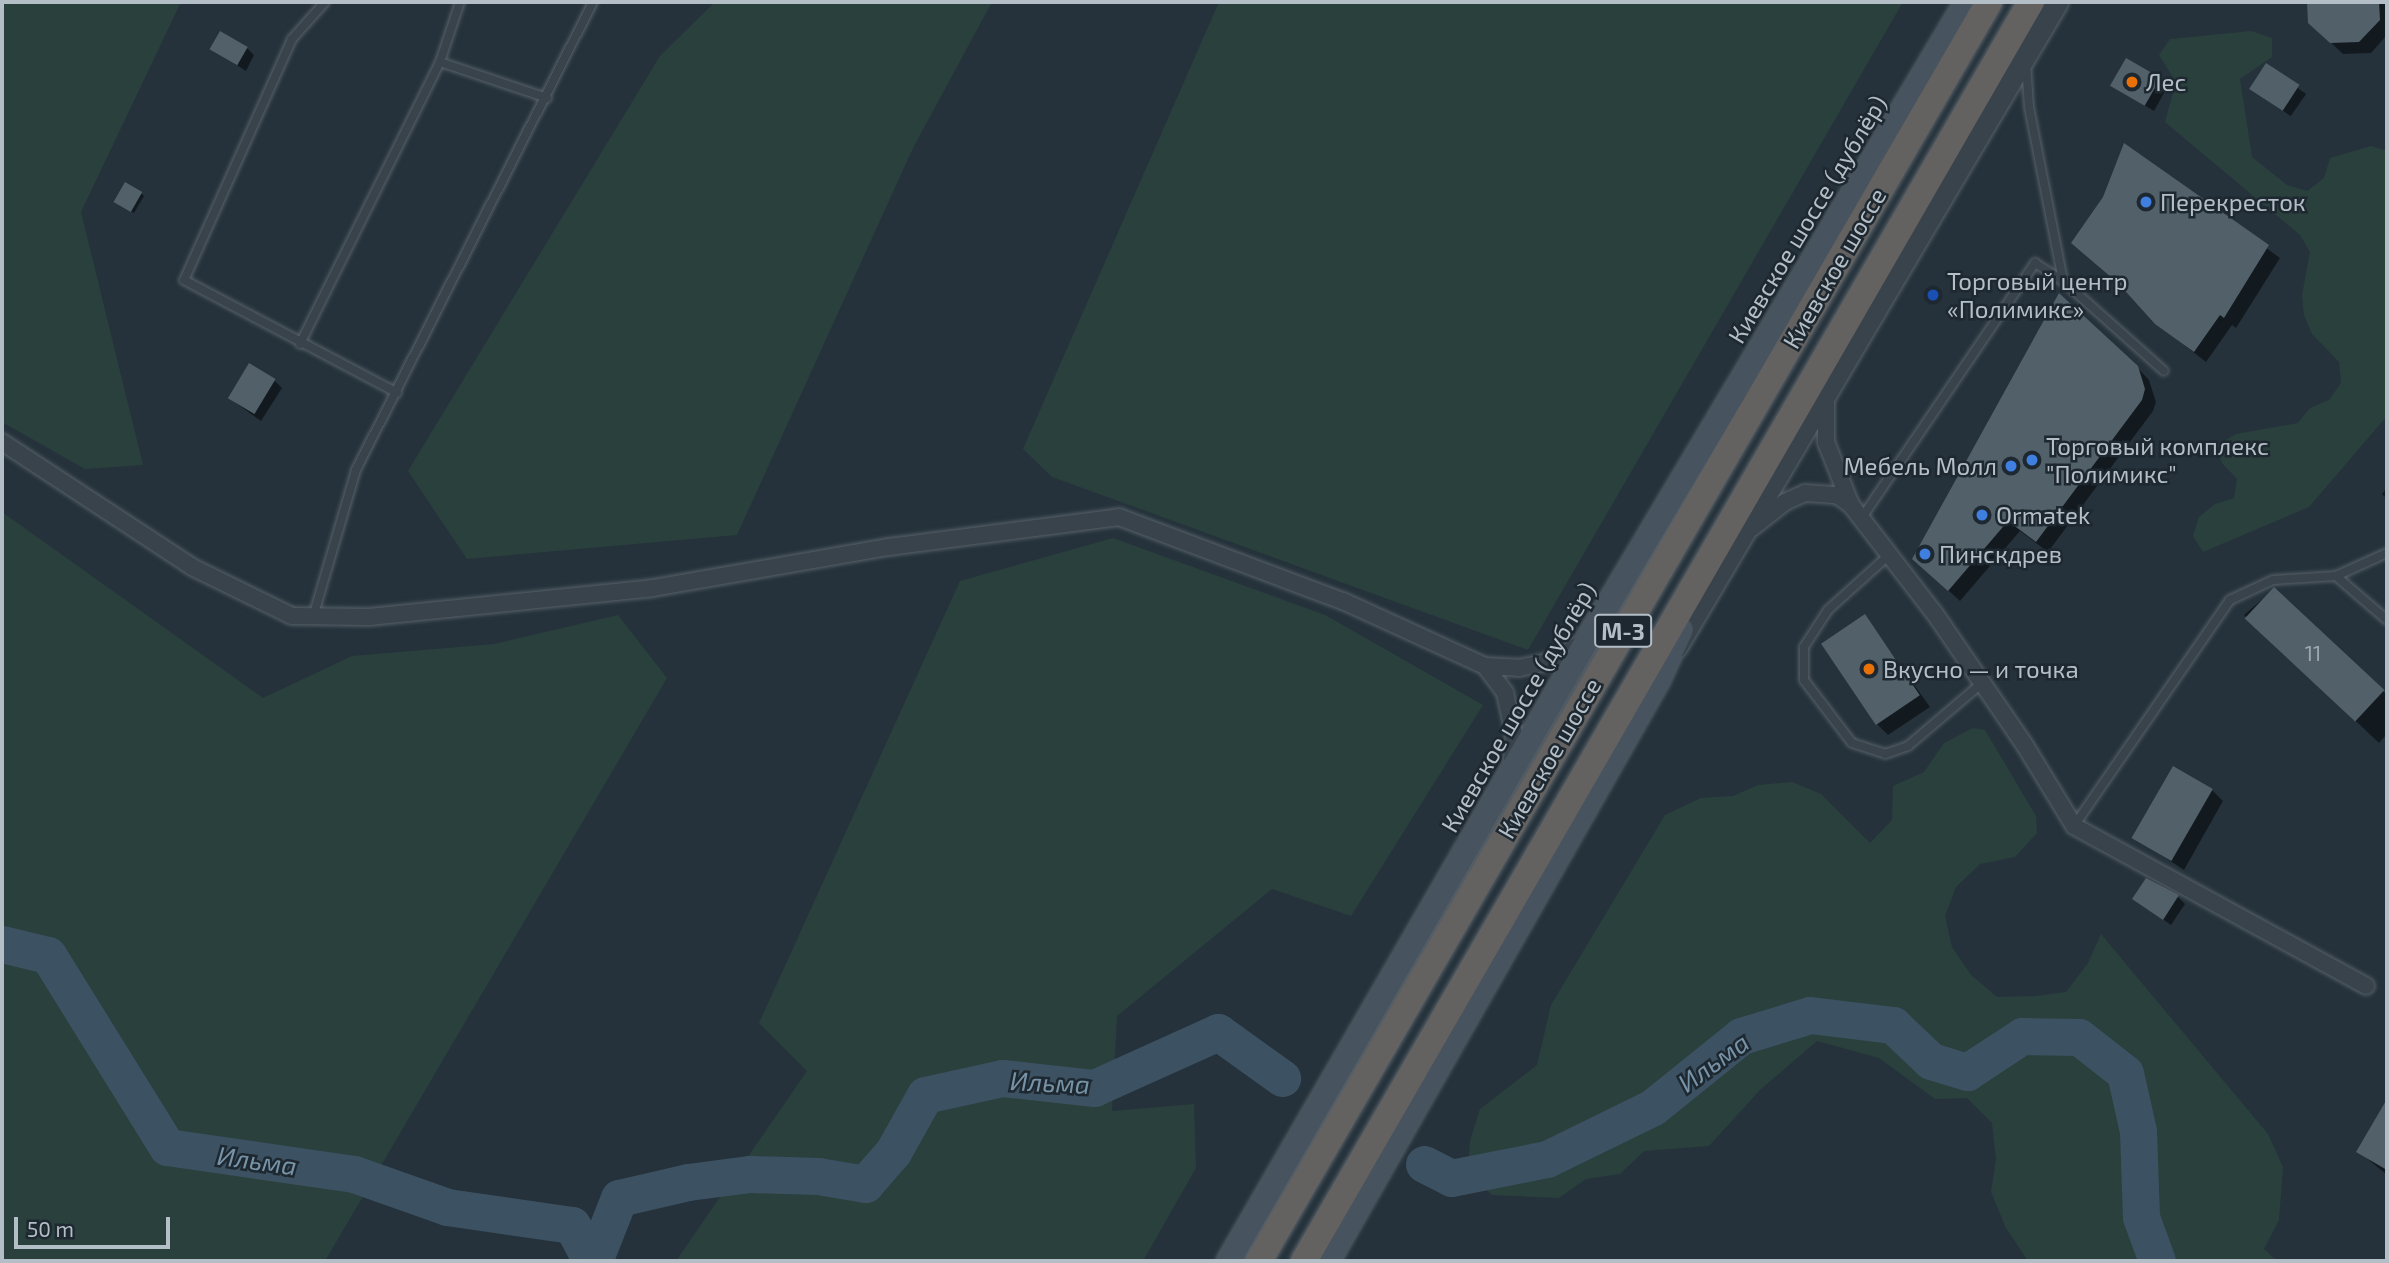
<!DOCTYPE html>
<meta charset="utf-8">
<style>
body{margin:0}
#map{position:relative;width:2389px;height:1263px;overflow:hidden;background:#25323b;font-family:"Exo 2",sans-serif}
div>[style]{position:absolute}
.green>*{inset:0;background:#2a403d}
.shadow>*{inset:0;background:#0007;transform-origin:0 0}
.river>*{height:37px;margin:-18.5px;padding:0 18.5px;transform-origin:18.5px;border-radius:18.5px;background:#3c5263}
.building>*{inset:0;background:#52606a;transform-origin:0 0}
.roads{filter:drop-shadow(0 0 2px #576169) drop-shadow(0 0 2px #576169)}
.service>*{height:8px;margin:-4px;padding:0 4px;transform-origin:4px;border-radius:4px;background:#39434b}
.minor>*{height:16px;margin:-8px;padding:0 8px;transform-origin:8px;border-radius:8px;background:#39434b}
.tertiary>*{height:21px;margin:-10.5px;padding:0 10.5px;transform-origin:10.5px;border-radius:10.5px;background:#39434b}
.secondary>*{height:23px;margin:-11.5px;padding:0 11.5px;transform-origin:11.5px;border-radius:11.5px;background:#47535e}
.trunk>*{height:26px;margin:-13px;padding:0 13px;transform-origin:13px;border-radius:13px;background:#646260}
.dots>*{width:19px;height:19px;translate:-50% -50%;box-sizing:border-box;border:4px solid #1e2830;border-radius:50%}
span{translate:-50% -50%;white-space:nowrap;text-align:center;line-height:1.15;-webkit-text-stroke:5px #1e2830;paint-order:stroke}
.number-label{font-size:21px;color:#9ca6b0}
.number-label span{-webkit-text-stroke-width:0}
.shield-label span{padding:2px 5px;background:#1e2830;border:2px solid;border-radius:5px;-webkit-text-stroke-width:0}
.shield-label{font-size:23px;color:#b4bec7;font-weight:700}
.poi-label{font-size:24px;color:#b4bec7}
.left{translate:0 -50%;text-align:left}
.right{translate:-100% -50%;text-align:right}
.street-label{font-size:24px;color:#b4bec7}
.water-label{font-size:26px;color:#7793a8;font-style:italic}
.frame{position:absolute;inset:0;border:4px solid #b4bec7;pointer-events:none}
.scale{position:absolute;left:14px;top:1217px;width:156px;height:32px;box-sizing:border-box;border:4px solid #b4bec7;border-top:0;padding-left:9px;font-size:21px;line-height:24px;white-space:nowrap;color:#b4bec7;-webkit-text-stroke:5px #1e2830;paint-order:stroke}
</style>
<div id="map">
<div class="green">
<i style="clip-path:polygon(2px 2px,181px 2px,81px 212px,143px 465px,85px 469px,2px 422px)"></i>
<i style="clip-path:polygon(715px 2px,992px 2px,913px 148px,737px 535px,467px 559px,408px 471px,660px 56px)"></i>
<i style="clip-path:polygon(1219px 2px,1903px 2px,1528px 650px,1052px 477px,1023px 449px)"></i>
<i style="clip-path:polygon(2251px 31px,2272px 38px,2272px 57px,2240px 79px,2252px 157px,2287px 185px,2307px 191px,2324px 178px,2330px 158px,2371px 146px,2387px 151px,2387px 416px,2309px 507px,2203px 552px,2193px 536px,2199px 517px,2215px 504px,2234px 498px,2237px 479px,2222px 463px,2217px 445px,2236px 434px,2298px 423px,2310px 408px,2329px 400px,2341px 383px,2339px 362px,2312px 334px,2304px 315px,2302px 295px,2310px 252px,2300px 235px,2165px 122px,2176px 82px,2159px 55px,2170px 39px)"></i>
<i style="clip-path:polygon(2px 512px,263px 698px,352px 656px,494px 644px,618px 615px,667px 678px,325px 1261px,2px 1261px)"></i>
<i style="clip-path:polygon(1113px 538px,1325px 615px,1483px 705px,1351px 916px,1272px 889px,1117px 1016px,1112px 1111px,1194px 1104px,1196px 1168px,1143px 1261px,676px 1261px,807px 1071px,759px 1023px,960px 581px)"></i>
<i style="clip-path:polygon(1973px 728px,1985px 730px,2036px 816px,2037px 833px,2015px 857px,1980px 864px,1956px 887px,1945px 916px,1952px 947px,1971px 975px,1997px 997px,2036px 996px,2066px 992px,2088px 963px,2101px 934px,2268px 1134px,2283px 1167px,2279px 1220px,2264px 1249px,2277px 1261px,2028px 1261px,2006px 1228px,1991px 1192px,1996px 1159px,1992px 1123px,1967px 1098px,1935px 1099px,1879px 1058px,1817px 1041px,1760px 1090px,1709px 1146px,1644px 1151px,1620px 1174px,1586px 1179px,1559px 1198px,1492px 1195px,1468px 1173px,1470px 1141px,1480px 1109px,1537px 1065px,1551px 1005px,1665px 815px,1701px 798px,1733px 796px,1758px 785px,1792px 782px,1821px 794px,1870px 843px,1892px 820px,1893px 786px,1924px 772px,1944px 743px)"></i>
</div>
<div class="shadow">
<i style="clip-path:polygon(2309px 2px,2387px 2px,2387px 35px,2371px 53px,2343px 54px,2309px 22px)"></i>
<i style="clip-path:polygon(247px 48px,254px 55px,246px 71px,212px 49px)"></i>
<i style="left:2266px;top:66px;width:49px;height:27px;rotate:35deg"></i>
<i style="clip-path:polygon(2160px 79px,2168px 86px,2154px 111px,2113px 86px)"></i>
<i style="clip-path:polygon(2125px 145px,2280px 258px,2236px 328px,2232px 325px,2206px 362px,2156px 323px,2105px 198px)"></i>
<i style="clip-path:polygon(141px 193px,144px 196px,134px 213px,119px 205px)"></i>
<i style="clip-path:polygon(2137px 367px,2149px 380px,2156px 402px,2153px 411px,2048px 552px,2020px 531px,1960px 601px,1926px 570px)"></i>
<i style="clip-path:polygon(275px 381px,282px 388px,261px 421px,229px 398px)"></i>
<i style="clip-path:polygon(2387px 488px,2387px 499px,2382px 494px)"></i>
<i style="clip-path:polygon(2274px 589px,2387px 695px,2387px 734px,2379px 743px,2244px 615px)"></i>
<i style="clip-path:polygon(1865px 616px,1930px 707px,1888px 735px,1876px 723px)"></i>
<i style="clip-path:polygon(2212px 790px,2223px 801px,2184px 870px,2134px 837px)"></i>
<i style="clip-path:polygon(2178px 897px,2185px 904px,2171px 925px,2134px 899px)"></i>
<i style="clip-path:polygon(2387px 1105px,2387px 1175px,2358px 1151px)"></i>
</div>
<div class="river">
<i style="left:2px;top:944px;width:47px;rotate:13.4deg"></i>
<i style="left:48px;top:955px;width:226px;rotate:58.2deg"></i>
<i style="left:167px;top:1147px;width:189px;rotate:8.2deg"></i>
<i style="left:354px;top:1174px;width:99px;rotate:19.5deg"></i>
<i style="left:447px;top:1207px;width:126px;rotate:8.2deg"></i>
<i style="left:572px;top:1225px;width:41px;rotate:62.2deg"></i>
<i style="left:1424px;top:1164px;width:30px;rotate:27deg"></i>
<i style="left:1451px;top:1178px;width:98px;rotate:-11.2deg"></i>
<i style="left:1547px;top:1159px;width:118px;rotate:-26.1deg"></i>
<i style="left:1653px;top:1107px;width:113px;rotate:-38.9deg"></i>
<i style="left:1741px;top:1036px;width:72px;rotate:-16.9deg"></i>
<i style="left:1810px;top:1015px;width:84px;rotate:6.9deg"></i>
<i style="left:1893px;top:1025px;width:52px;rotate:43.5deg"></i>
<i style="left:1931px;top:1061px;width:38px;rotate:17deg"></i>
<i style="left:1967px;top:1072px;width:66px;rotate:-33.2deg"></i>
<i style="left:2022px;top:1036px;width:57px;rotate:1deg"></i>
<i style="left:2079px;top:1037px;width:58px;rotate:38deg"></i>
<i style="left:2125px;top:1073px;width:59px;rotate:77.4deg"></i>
<i style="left:2138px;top:1131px;width:86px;rotate:88deg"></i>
<i style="left:2141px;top:1217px;width:47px;rotate:70deg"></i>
<i style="left:594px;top:1261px;width:68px;rotate:-68.4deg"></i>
<i style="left:619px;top:1198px;width:71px;rotate:-13.1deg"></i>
<i style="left:688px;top:1182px;width:63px;rotate:-7.4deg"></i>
<i style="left:750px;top:1174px;width:68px;rotate:1.7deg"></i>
<i style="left:818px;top:1176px;width:48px;rotate:9.7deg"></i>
<i style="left:865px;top:1184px;width:43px;rotate:-48.8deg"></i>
<i style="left:893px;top:1152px;width:65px;rotate:-60.7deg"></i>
<i style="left:925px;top:1095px;width:79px;rotate:-12.4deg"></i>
<i style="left:1002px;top:1078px;width:93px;rotate:6.2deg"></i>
<i style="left:1094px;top:1088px;width:136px;rotate:-24.3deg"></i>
<i style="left:1218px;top:1032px;width:79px;rotate:35.7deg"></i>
</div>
<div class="building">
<i style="clip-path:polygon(2307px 2px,2379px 2px,2380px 20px,2359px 42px,2330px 43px,2308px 23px)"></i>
<i style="left:220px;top:31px;width:32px;height:21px;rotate:30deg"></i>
<i style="left:2126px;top:58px;width:40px;height:32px;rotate:30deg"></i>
<i style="left:2266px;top:63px;width:40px;height:31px;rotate:33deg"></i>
<i style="clip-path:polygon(2124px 143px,2269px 245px,2224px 318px,2220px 315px,2194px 352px,2155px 324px,2118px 283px,2071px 243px,2103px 197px)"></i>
<i style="left:125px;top:182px;width:20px;height:23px;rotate:30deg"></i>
<i style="clip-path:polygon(2059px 293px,2138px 366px,2145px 389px,2142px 400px,2036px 542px,2008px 521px,1948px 591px,1912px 559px)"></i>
<i style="left:249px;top:363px;width:31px;height:41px;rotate:31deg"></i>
<i style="left:2274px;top:587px;width:151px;height:43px;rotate:43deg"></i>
<i style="left:1865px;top:614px;width:98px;height:53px;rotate:56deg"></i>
<i style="left:2173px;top:766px;width:46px;height:83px;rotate:30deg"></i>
<i style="clip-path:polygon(2146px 878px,2179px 895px,2163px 920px,2132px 899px)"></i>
<i style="clip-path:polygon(2387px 1099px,2387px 1170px,2356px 1152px)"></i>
</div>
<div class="roads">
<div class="service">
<i style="left:325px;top:2px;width:50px;rotate:131.7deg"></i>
<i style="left:292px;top:39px;width:264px;rotate:114.1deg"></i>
<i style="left:184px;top:280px;width:241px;rotate:27.9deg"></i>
<i style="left:440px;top:62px;width:113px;rotate:18.6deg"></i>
<i style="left:2026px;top:63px;width:44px;rotate:86.1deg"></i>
<i style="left:2029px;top:107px;width:177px;rotate:78.9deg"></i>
<i style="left:300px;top:344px;width:315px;rotate:-63.6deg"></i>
<i style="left:440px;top:62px;width:63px;rotate:-71.6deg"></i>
<i style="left:1861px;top:519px;width:310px;rotate:-55.8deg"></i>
<i style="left:2035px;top:263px;width:33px;rotate:33deg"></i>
<i style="left:2063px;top:281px;width:135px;rotate:41.7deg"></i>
<i style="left:1889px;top:555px;width:82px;rotate:138deg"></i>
<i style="left:1828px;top:610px;width:44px;rotate:123deg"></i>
<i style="left:1804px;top:647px;width:33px;rotate:90deg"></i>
<i style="left:1804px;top:680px;width:79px;rotate:52.7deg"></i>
<i style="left:1852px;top:743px;width:35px;rotate:18deg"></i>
<i style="left:1885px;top:754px;width:24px;rotate:-19deg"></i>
<i style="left:1908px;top:746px;width:97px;rotate:-40.4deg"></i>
<i style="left:2336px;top:576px;width:67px;rotate:40.8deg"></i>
<i style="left:313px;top:617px;width:153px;rotate:-73.7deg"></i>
<i style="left:356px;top:470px;width:525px;rotate:-63.14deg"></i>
<i style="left:2074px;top:826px;width:275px;rotate:-55.4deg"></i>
<i style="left:2230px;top:600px;width:47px;rotate:-24.9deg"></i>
<i style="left:2273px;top:580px;width:63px;rotate:-3.6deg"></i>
<i style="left:2336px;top:576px;width:56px;rotate:-24.3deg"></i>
</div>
<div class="minor">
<i style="left:1826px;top:397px;width:45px;rotate:90deg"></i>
<i style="left:1826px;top:442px;width:68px;rotate:68.4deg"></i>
<i style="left:1851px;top:505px;width:138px;rotate:52.4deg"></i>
<i style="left:1935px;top:614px;width:158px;rotate:55.6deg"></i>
<i style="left:2024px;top:744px;width:96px;rotate:58.6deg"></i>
<i style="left:2074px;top:826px;width:333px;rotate:28.7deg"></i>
<i style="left:2px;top:442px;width:227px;rotate:33.3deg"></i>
<i style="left:192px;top:567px;width:111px;rotate:26.1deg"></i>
<i style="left:292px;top:616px;width:77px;rotate:0.7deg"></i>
<i style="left:369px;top:617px;width:285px;rotate:-5.8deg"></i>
<i style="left:653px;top:588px;width:240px;rotate:-9.9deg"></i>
<i style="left:889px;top:547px;width:232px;rotate:-7.4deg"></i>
<i style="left:1119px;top:517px;width:239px;rotate:20.6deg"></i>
<i style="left:1343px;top:601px;width:156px;rotate:24.6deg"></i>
<i style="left:1485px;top:666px;width:34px;rotate:3deg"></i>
<i style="left:1519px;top:668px;width:34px;rotate:-12deg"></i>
<i style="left:1552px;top:661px;width:37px;rotate:-31deg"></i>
<i style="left:1752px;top:528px;width:42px;rotate:-38.2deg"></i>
<i style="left:1785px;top:502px;width:22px;rotate:-24deg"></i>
<i style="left:1805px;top:493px;width:32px;rotate:4deg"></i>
<i style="left:1837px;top:495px;width:17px;rotate:36deg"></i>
<i style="left:1485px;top:666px;width:34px;rotate:53deg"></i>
<i style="left:1505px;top:693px;width:42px;rotate:77.6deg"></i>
<i style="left:1514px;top:734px;width:31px;rotate:94deg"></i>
</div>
<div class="tertiary">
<i style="left:1676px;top:647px;width:749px;rotate:-59.43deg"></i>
</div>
<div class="secondary">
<i style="left:1228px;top:1261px;width:718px;rotate:-60.01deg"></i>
<i style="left:1587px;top:639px;width:741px;rotate:-59.25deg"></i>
<i style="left:1327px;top:1261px;width:670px;rotate:-60.37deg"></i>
<i style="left:1658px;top:679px;width:55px;rotate:-65.3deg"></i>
</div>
<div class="trunk">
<i style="left:1259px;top:1261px;width:1455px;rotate:-59.89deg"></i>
<i style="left:1304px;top:1261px;width:1454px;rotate:-60deg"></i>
</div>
</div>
<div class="dots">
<i style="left:2132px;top:82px;background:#e8710a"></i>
<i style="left:2146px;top:202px;background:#3f7fe0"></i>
<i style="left:1933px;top:295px;background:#1a4fb4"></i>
<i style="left:2032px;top:460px;background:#3f7fe0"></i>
<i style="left:2011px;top:466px;background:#3f7fe0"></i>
<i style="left:1982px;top:515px;background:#3f7fe0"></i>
<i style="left:1925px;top:554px;background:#3f7fe0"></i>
<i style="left:1869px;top:669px;background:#e8710a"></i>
</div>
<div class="number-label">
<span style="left:2313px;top:653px">11</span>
</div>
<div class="shield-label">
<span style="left:1623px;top:631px">М-3</span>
</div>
<div class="poi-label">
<span class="left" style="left:2146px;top:82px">Лес</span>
<span class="left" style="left:2160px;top:202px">Перекресток</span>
<span class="left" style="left:1947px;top:295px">Торговый центр<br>«Полимикс»</span>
<span class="left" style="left:2046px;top:460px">Торговый комплекс<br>"Полимикс"</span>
<span class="right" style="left:1997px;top:466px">Мебель Молл</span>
<span class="left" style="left:1996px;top:515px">Ormatek</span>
<span class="left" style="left:1939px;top:554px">Пинскдрев</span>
<span class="left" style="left:1883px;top:669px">Вкусно — и точка</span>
</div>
<div class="street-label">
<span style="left:1807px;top:219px;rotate:-59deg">Киевское шоссе (дублёр)</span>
<span style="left:1834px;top:268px;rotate:-60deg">Киевское шоссе</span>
<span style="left:1518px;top:707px;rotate:-60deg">Киевское шоссе (дублёр)</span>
<span style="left:1549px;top:758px;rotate:-60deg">Киевское шоссе</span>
</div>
<div class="water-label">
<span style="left:1713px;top:1062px;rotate:-36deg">Ильма</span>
<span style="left:1050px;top:1082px;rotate:3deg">Ильма</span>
<span style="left:257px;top:1160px;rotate:8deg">Ильма</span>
</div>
<div class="frame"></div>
<div class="scale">50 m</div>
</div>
